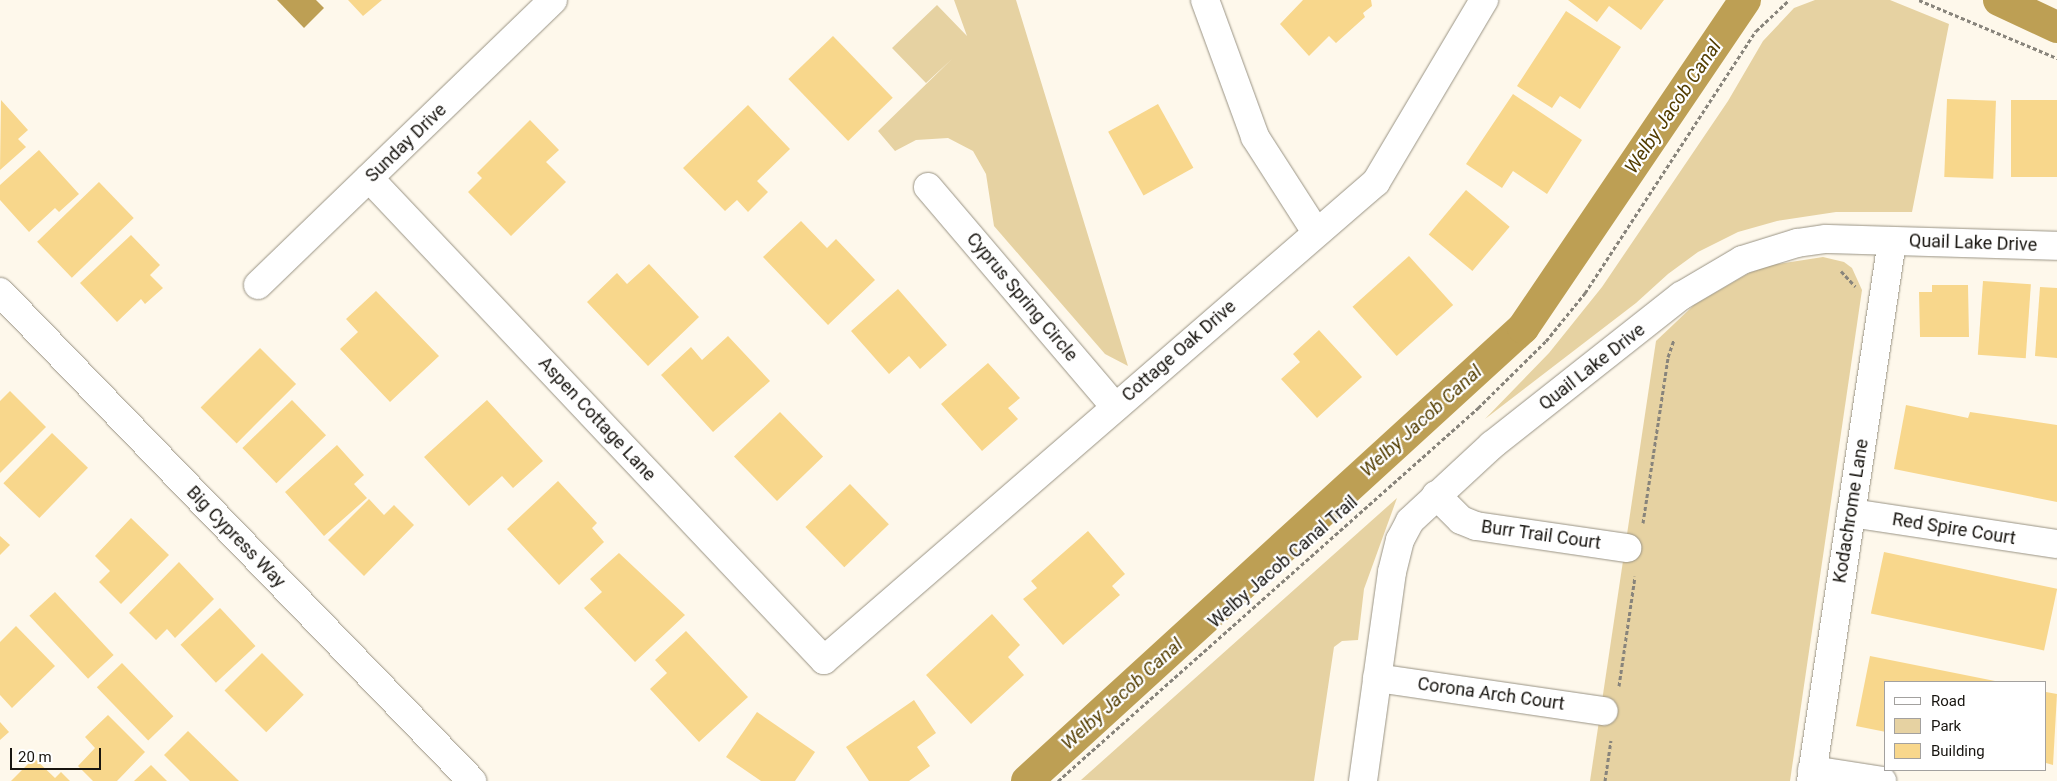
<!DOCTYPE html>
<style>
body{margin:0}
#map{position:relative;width:2057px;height:781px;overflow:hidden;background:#fef8eb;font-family:Roboto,sans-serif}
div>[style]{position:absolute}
.green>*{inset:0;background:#e6d2a2}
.water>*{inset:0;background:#bd9f54}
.canal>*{height:32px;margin:-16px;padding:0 16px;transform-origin:16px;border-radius:16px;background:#bd9f54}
.building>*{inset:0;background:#f8d78c;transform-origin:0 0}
.path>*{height:3px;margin-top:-1.5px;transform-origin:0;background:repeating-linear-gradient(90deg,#88847b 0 4px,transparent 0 6.5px)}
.roads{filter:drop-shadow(0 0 1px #999384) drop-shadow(0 0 1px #999384)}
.street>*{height:28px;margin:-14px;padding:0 14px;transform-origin:14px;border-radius:14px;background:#fff}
span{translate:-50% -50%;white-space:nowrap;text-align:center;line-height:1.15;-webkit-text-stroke:4.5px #fff;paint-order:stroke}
.street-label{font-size:18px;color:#181510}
.water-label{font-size:19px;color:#533d00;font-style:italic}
.legend{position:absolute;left:1884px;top:681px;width:162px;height:90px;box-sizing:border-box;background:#fff;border:1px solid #a3a19f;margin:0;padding:6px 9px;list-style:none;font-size:15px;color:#181510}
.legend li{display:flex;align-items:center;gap:10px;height:25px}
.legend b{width:25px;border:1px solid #a3a19f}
.scale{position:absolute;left:10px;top:748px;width:91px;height:22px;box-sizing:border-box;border:2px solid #181510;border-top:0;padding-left:6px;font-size:15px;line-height:18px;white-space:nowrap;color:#181510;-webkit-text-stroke:4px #fff;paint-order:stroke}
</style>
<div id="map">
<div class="green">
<i style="clip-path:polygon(954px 0,1016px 0,1128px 366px,1105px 354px,994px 226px,986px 174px,973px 151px,948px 138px,916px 140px,895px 151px,878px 131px,952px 59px,926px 83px,892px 48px,937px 5px,967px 36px)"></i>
<i style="clip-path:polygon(1815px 0,1890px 0,1949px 24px,1912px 212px,1836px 212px,1777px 221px,1738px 232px,1698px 252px,1668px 274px,1636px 303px,1485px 419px,1549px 353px,1602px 287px,1728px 101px,1763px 41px,1794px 8px)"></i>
<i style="clip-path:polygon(1823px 257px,1844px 262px,1852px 268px,1862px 290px,1790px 781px,1590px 781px,1656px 341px,1694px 305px,1749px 273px,1771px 265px)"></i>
<i style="clip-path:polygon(1397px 498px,1364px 589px,1358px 640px,1342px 641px,1334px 647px,1314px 781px,1081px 780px)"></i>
</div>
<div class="water">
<i style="clip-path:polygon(277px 0,316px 0,324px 8px,304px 28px)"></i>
</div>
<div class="canal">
<i style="left:1999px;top:0;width:64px;rotate:25deg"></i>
<i style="left:1027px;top:781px;width:672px;rotate:-42.41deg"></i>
<i style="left:1523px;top:328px;width:396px;rotate:-55.9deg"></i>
</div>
<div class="building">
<i style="clip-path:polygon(348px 0,382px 0,363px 16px)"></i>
<i style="clip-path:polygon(1303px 0,1371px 0,1372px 6px,1363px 13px,1365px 17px,1336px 43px,1329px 36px,1309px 56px,1280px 24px)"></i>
<i style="clip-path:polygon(1568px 0,1664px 0,1641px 30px,1609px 6px,1597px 22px)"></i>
<i style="clip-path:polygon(1566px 11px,1621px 47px,1580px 109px,1560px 96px,1552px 108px,1517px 86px)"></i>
<i style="left:833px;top:36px;width:86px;height:62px;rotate:46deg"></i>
<i style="clip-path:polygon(1513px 94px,1582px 140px,1547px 194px,1513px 171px,1502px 188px,1466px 164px)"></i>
<i style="left:1947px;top:99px;width:49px;height:78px;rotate:2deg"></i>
<i style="clip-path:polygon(1px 100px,28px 130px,18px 139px,26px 147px,0 170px)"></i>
<i style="left:2011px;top:100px;width:46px;height:77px"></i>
<i style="left:1158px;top:104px;width:73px;height:57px;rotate:61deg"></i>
<i style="clip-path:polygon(748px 105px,790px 149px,757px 181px,768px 192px,748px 212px,737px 200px,725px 211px,683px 168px)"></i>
<i style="clip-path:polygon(530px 120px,559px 150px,546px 162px,566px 182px,511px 236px,468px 192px,482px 178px,477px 173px)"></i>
<i style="clip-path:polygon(39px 150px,79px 194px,59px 212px,55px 208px,29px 232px,0 200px,0 185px)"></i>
<i style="left:99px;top:182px;width:50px;height:86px;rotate:46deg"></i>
<i style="left:1466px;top:190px;width:57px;height:58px;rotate:40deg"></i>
<i style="clip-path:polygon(801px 221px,827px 248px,836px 239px,875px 280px,828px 325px,763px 257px)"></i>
<i style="clip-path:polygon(131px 235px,160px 265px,150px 275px,163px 288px,145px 304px,141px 299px,117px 322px,80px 283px)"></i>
<i style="left:1409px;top:256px;width:66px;height:76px;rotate:48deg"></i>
<i style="clip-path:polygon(649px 264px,699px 317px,648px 366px,587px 302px,617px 273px,627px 284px)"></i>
<i style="left:1983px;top:281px;width:48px;height:74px;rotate:4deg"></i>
<i style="clip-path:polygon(1932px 285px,1968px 285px,1969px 337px,1920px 337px,1919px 292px,1932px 292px)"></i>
<i style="clip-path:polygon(2040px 287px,2057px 288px,2057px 358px,2035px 356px)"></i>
<i style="clip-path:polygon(898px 289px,947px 345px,920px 369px,909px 356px,889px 374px,851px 331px)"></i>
<i style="clip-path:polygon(376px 291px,439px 356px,390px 402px,340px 349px,358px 332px,346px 319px)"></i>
<i style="clip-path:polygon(1319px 330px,1362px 377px,1317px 418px,1281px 379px,1300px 362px,1293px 354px)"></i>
<i style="clip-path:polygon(728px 336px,770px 381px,713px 432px,661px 375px,691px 347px,702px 360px)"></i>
<i style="left:260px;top:348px;width:51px;height:84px;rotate:45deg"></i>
<i style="clip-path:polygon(988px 363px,1020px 398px,1008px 408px,1018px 419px,982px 451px,941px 404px)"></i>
<i style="clip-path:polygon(10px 391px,46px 427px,0 473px,0 401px)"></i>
<i style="left:292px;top:400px;width:49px;height:69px;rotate:46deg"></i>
<i style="clip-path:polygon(487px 400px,543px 461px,513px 488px,502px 476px,469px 506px,424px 457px)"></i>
<i style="clip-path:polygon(1906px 405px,1968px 418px,1970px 412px,2057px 425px,2057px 502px,1894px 469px)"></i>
<i style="left:780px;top:412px;width:62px;height:64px;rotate:46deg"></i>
<i style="left:52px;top:433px;width:50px;height:70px;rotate:44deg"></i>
<i style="clip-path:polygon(337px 445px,364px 475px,354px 484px,367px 498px,324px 536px,285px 492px)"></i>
<i style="clip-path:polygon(558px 481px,597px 523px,592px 528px,604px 542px,559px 585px,507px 529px)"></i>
<i style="left:850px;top:484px;width:56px;height:62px;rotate:46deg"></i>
<i style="clip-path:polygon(369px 499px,384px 515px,394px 505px,414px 525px,364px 576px,328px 540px)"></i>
<i style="clip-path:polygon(131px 518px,169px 555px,121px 604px,99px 582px,110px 571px,95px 556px)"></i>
<i style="clip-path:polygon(1088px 531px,1125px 574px,1112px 586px,1120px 595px,1063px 645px,1023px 599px,1037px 588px,1031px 581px)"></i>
<i style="clip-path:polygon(0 536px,10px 545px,0 555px)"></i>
<i style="left:1884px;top:552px;width:177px;height:63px;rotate:12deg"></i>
<i style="clip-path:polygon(619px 553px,685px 615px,635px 662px,584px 608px,602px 592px,590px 579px)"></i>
<i style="clip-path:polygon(179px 562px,214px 599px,175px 638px,167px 629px,156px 640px,129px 613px)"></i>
<i style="left:55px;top:592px;width:86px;height:35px;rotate:47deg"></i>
<i style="left:220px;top:608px;width:52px;height:54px;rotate:47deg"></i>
<i style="clip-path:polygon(992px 614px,1020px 645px,1008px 657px,1024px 675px,971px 724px,926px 675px)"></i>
<i style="clip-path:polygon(16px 626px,55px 666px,12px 708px,0 695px,0 642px)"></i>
<i style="clip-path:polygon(686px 631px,748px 697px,699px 742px,650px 689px,667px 673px,655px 660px)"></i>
<i style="left:262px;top:653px;width:59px;height:53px;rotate:45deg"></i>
<i style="clip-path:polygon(1870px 656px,1995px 681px,1995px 682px,1886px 682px,1886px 732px,1856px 726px)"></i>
<i style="left:122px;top:663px;width:74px;height:35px;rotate:46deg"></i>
<i style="clip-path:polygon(2046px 692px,2057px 694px,2053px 765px,2046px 763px)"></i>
<i style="clip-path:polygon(914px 700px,936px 733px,917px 747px,930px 766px,909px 781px,869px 781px,846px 747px)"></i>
<i style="clip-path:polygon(757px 712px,815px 752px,795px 781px,761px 781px,726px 757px)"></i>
<i style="clip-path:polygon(108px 715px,145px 752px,117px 781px,93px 781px,78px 766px,95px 748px,85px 737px)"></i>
<i style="clip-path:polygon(0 722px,9px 732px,0 740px)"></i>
<i style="clip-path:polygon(188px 731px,239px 781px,190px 781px,164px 755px)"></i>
<i style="clip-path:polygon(34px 758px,55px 778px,61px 772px,70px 781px,11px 781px)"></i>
<i style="clip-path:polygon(151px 765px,167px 781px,134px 781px)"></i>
</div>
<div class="path">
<i style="left:1919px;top:0;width:150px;rotate:22.8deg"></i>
<i style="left:1841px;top:271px;width:21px;rotate:47deg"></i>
<i style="left:1643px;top:523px;width:168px;rotate:-81.4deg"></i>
<i style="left:1668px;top:357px;width:18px;rotate:-71deg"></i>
<i style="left:1619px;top:686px;width:111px;rotate:-81.7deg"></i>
<i style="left:1058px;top:781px;width:562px;rotate:-41.61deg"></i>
<i style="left:1478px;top:408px;width:95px;rotate:-44.6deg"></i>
<i style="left:1546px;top:341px;width:62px;rotate:-50.9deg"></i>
<i style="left:1585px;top:293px;width:313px;rotate:-56.9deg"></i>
<i style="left:1756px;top:31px;width:45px;rotate:-43.2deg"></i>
<i style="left:1605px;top:781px;width:41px;rotate:-81.7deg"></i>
</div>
<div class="roads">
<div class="street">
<i style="left:1205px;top:0;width:146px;rotate:69.9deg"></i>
<i style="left:1255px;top:137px;width:113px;rotate:57.3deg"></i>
<i style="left:369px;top:178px;width:663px;rotate:46.65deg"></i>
<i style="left:824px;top:660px;width:730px;rotate:-40.89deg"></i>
<i style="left:1376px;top:182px;width:212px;rotate:-59.3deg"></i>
<i style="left:928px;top:187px;width:289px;rotate:49.6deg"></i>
<i style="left:258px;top:285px;width:410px;rotate:-44deg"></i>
<i style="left:0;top:292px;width:680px;rotate:46.01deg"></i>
<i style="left:1436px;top:495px;width:35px;rotate:45deg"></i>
<i style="left:1461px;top:520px;width:16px;rotate:22deg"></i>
<i style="left:1476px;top:526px;width:153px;rotate:8.3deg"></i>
<i style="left:1851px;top:513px;width:208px;rotate:8.6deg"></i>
<i style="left:1377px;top:678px;width:229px;rotate:8.3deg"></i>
<i style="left:1812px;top:770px;width:71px;rotate:8.9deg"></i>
<i style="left:1363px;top:781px;width:211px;rotate:-82.1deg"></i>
<i style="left:1392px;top:572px;width:33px;rotate:-76deg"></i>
<i style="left:1400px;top:540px;width:21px;rotate:-62deg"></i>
<i style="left:1410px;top:521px;width:112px;rotate:-42.8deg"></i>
<i style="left:1492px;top:445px;width:241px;rotate:-38.3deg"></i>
<i style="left:1681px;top:296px;width:71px;rotate:-30.5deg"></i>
<i style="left:1742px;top:260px;width:58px;rotate:-17.2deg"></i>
<i style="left:1797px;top:243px;width:29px;rotate:-8deg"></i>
<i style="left:1826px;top:239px;width:231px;rotate:1.7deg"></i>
<i style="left:1811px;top:781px;width:546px;rotate:-81.47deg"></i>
</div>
</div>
<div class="street-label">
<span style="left:406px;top:143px;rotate:-44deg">Sunday Drive</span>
<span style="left:1973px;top:243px;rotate:2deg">Quail Lake Drive</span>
<span style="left:1022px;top:297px;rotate:50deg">Cyprus Spring Circle</span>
<span style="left:1179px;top:351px;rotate:-41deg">Cottage Oak Drive</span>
<span style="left:1592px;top:367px;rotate:-38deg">Quail Lake Drive</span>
<span style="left:597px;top:419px;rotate:47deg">Aspen Cottage Lane</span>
<span style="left:1851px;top:511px;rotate:-81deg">Kodachrome Lane</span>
<span style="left:1954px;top:529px;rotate:9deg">Red Spire Court</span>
<span style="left:1541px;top:535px;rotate:8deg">Burr Trail Court</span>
<span style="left:236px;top:537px;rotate:46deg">Big Cypress Way</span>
<span style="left:1283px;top:562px;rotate:-41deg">Welby Jacob Canal Trail</span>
<span style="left:1491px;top:694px;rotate:8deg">Corona Arch Court</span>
</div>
<div class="water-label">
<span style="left:1673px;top:107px;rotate:-56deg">Welby Jacob Canal</span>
<span style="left:1421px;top:421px;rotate:-42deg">Welby Jacob Canal</span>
<span style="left:1122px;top:694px;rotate:-42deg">Welby Jacob Canal</span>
</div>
<ul class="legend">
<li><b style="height:6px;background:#fff"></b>Road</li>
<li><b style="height:14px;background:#e6d2a2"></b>Park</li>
<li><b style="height:14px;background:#f8d78c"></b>Building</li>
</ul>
<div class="scale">20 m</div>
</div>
